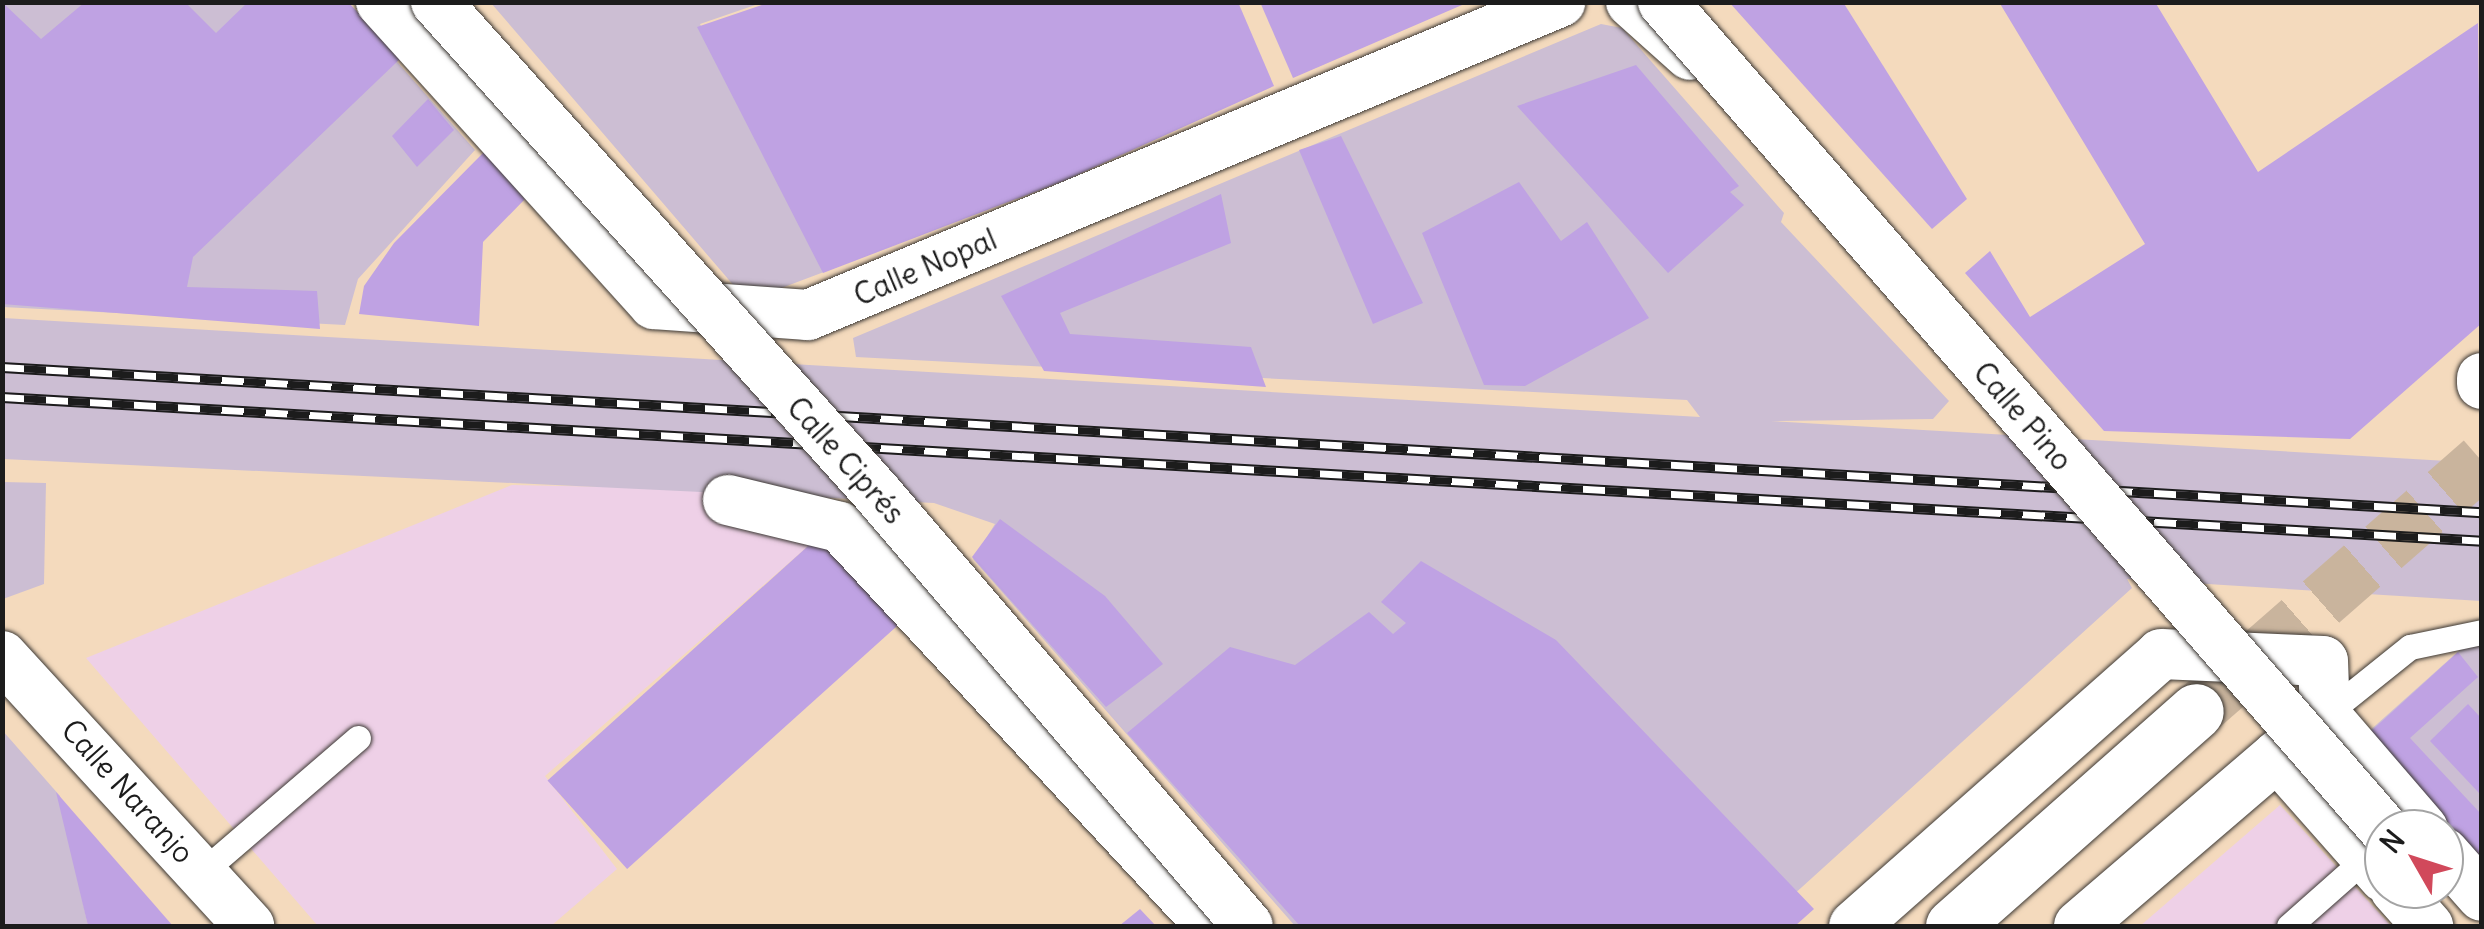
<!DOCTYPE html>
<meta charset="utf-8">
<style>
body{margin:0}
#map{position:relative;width:2484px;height:929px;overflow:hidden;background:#f4dabd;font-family:Delius,sans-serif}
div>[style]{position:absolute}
.built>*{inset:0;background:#eed0e7}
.industrial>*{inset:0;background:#ccbed3}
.building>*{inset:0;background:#bfa2e3;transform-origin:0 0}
.secondary-tunnel>*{height:55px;margin-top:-27.5px;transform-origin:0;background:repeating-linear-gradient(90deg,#c9b49d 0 55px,transparent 0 83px)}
.roads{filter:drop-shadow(0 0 2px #3c3834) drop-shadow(0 0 2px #3c3834)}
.service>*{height:25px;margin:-12.5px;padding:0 12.5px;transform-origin:12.5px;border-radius:12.5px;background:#fff}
.minor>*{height:50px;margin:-25px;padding:0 25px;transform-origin:25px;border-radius:25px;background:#fff}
.secondary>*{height:55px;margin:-27.5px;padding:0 27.5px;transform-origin:27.5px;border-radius:27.5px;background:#fff}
.rail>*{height:11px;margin-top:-5.5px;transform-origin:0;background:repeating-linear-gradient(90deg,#fff 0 22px,#1c1c1c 0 44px);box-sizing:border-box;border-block:2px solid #1c1c1c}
.bridges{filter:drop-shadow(0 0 2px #3c3834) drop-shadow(0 0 2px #3c3834)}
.minor-bridge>*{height:50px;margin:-25px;padding:0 25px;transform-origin:25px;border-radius:25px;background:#fff}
span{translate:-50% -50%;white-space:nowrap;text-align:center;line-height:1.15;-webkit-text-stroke:9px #fff;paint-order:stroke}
.street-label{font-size:30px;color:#1c1c1c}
.frame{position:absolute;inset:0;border:5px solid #1c1c1c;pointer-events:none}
.north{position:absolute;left:2364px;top:809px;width:100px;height:100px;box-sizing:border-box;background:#fff;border:2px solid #a4a4a4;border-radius:50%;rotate:309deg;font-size:28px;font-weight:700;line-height:40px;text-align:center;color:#1c1c1c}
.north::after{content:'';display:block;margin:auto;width:35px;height:45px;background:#d1495b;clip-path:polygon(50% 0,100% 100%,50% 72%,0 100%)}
</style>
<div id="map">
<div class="built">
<i style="clip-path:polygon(512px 485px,770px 490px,815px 540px,545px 776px,617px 869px,551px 926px,318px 926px,86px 658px)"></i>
<i style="clip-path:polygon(2280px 805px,2391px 926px,2140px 926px)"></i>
</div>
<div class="industrial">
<i style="clip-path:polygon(2px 3px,345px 3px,475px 150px,358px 279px,345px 325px,3px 307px)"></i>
<i style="clip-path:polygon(491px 3px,761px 3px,700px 24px,824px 272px,747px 301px)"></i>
<i style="clip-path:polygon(1601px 24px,1622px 28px,1784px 213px,1781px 222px,1949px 401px,1933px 419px,1771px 421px,2481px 463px,2481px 601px,2127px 579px,2132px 588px,1759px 926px,1295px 926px,973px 559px,995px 524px,934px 503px,3px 459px,3px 318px,1700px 417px,1687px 400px,856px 357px,853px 338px)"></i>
<i style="clip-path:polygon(3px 482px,46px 483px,44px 584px,3px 599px)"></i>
<i style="clip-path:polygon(2481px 631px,2481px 865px,2367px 733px)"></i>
<i style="clip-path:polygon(2px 730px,60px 796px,88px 926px,3px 926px)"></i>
</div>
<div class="building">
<i style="clip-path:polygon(2px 2px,41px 39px,85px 2px,185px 2px,216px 33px,248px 2px,348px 2px,401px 58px,193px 257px,187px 287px,317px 291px,320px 329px,2px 304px)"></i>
<i style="clip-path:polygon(771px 2px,1238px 2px,1274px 86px,1066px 180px,823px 273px,697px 27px)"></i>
<i style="clip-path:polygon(1260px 2px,1469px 2px,1293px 78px)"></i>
<i style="clip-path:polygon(1729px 2px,1843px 2px,1967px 199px,1932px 229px)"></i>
<i style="clip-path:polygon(1999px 2px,2155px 2px,2258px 172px,2478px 23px,2482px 323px,2350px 439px,2104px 431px,1965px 273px,1990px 251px,2030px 317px,2145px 244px)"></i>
<i style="clip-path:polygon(1636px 65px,1739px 186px,1730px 192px,1744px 205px,1668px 273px,1517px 106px)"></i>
<i style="clip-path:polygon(428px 99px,454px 130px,417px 167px,392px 136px)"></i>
<i style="clip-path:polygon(1341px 136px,1423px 303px,1373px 324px,1299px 150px)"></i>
<i style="clip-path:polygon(484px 152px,525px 199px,483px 242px,479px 326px,359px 314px,364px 286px,394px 243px)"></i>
<i style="clip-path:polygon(1519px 182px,1561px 241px,1587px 222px,1649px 318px,1525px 386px,1484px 385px,1422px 233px)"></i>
<i style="clip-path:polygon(1221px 194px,1231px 243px,1060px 313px,1070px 334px,1251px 347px,1266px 387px,1044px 371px,1001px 296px)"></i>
<i style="clip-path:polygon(1000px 519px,1105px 596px,1163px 664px,1106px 707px,972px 557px)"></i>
<i style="left:818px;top:537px;width:119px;height:364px;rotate:48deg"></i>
<i style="clip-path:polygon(1421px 561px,1556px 640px,1814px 909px,1795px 926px,1300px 926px,1127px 733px,1230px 647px,1295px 665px,1369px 612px,1393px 634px,1406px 623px,1381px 602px)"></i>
<i style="clip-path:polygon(2458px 652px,2478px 677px,2410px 738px,2482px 815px,2482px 860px,2369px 733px)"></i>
<i style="clip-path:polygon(2468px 704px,2482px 719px,2479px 793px,2430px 741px)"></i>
<i style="clip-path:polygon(56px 792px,173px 926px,88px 926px)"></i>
<i style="clip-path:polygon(1140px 909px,1156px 926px,1119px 926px)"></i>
</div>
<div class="secondary-tunnel">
<i style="left:2196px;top:711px;width:380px;rotate:-41.2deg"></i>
</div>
<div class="roads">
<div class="service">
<i style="left:2325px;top:715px;width:109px;rotate:-38.7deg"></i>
<i style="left:2410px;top:647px;width:74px;rotate:-11.8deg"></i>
<i style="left:201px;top:873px;width:207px;rotate:-40.7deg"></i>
<i style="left:2289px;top:926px;width:104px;rotate:-41.5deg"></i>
</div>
<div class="minor">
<i style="left:381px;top:2px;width:407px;rotate:47.9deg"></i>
<i style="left:654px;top:304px;width:154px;rotate:4.1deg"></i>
<i style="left:808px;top:315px;width:815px;rotate:-22.6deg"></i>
<i style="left:1631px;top:2px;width:79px;rotate:41.9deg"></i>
<i style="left:2482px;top:378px;width:6px;rotate:90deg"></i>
<i style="left:728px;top:500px;width:115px;rotate:13.6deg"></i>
<i style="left:840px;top:527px;width:545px;rotate:47.08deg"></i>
<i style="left:2px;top:656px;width:366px;rotate:47.5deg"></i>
<i style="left:2325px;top:715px;width:150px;rotate:49.3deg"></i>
<i style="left:2277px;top:756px;width:162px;rotate:48.5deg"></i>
<i style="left:2444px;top:853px;width:57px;rotate:48.5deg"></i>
<i style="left:2395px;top:889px;width:50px;rotate:48.3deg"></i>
<i style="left:1854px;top:926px;width:410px;rotate:-41.5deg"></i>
<i style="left:2161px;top:654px;width:162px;rotate:2.5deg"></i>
<i style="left:2323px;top:661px;width:54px;rotate:87.9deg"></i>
<i style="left:2325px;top:715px;width:324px;rotate:139.4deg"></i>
</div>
<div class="secondary">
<i style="left:1953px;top:926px;width:324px;rotate:-41.5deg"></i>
</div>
</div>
<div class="rail">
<i style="left:2px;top:367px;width:2484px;rotate:3.35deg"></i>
<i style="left:2px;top:397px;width:2484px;rotate:3.32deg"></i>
</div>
<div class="bridges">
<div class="minor-bridge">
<i style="left:436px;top:2px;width:660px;rotate:48.07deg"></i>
<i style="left:877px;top:493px;width:570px;rotate:49.41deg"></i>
<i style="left:1663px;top:2px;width:1097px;rotate:48.92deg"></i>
</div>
</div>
<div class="street-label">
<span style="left:925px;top:267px;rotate:-23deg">Calle Nopal</span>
<span style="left:2023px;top:416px;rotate:49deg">Calle Pino</span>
<span style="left:846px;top:460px;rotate:48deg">Calle Ciprés</span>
<span style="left:128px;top:791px;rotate:48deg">Calle Naranjo</span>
</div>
<div class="frame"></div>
<div class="north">N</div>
</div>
